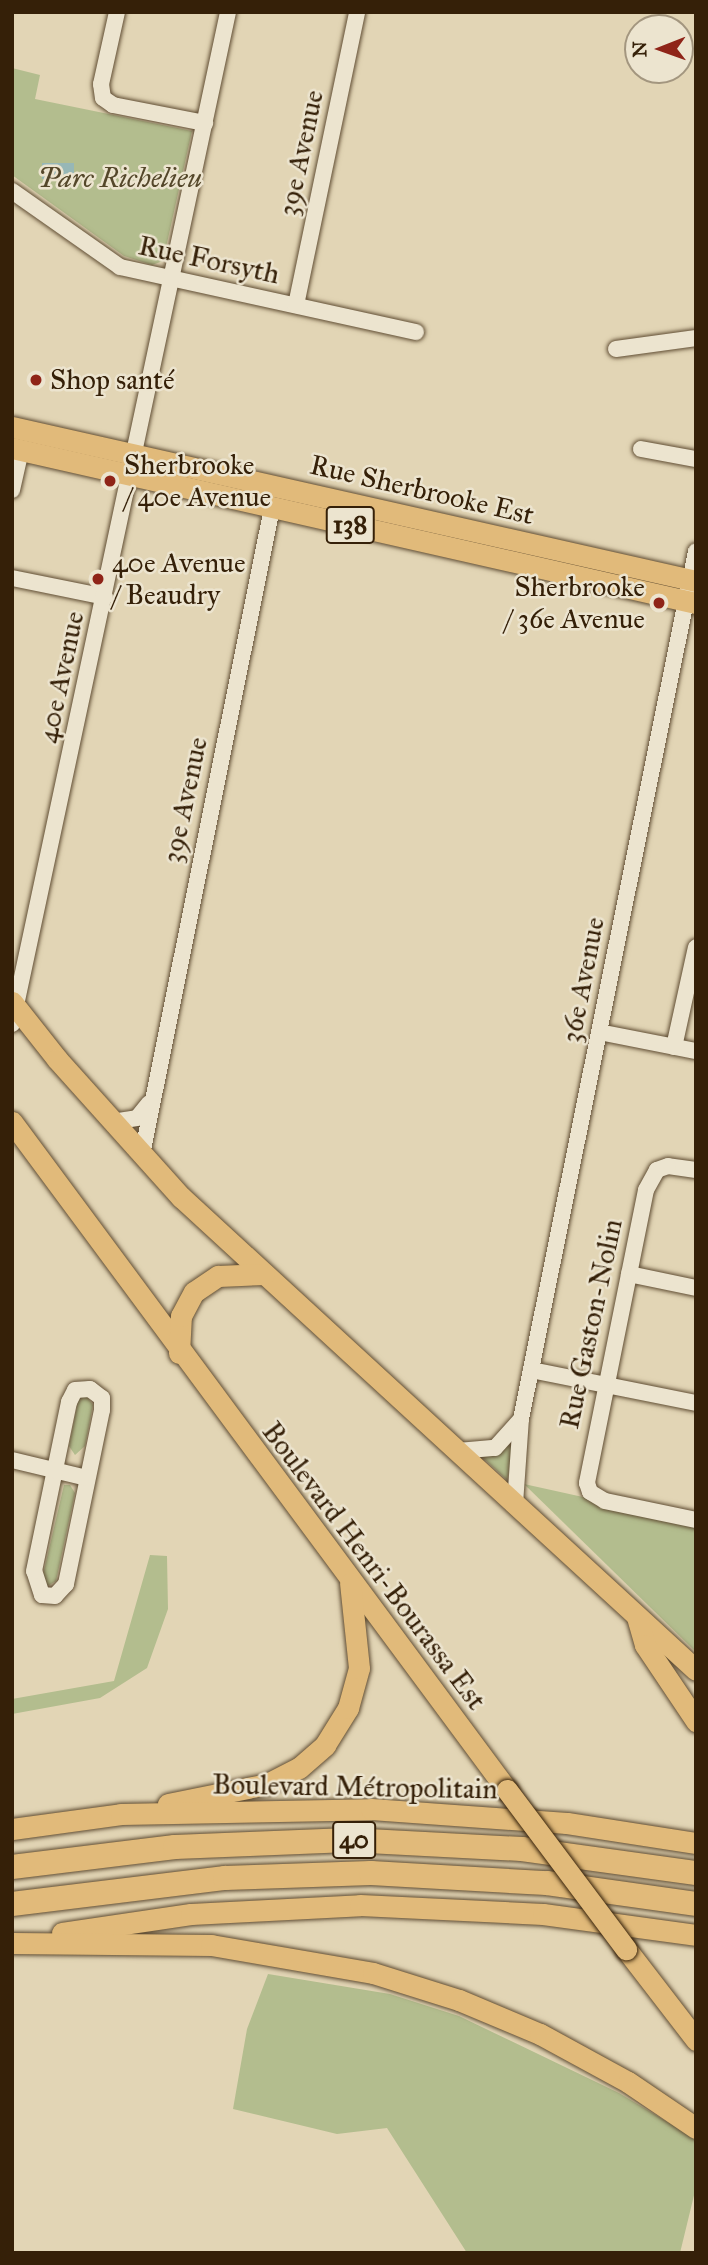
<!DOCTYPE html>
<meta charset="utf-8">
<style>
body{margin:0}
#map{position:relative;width:708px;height:2265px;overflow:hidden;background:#e2d5b5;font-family:"IM FELL Great Primer",serif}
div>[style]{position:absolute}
.green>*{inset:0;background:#b3bd8e}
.water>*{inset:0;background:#97b7b6;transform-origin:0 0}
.roads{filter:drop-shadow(0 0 2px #604d33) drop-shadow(0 0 2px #604d33)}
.minor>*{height:16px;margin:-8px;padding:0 8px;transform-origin:8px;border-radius:8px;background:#ece4cf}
.major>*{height:21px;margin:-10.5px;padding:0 10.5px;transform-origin:10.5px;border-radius:10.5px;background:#e1ba7a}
.highway>*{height:24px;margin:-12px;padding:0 12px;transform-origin:12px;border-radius:12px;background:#e1ba7a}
.bridges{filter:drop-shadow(0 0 2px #352008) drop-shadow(0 0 2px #352008)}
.major-bridge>*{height:21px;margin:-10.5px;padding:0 10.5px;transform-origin:10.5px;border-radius:10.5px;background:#e1ba7a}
.dots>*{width:19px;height:19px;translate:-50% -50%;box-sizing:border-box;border:4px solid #ece4cf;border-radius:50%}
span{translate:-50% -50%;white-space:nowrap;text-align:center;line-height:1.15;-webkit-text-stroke:5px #ece4cf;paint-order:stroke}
.shield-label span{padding:2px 5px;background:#ece4cf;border:2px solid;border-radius:5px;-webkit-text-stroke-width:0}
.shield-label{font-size:26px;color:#352008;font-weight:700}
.street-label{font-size:28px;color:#352008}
.park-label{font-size:28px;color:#54472a;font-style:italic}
.poi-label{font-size:28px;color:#352008}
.left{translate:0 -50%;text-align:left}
.right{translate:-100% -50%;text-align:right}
.frame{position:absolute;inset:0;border:14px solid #352008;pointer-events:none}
.north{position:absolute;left:624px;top:14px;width:70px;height:70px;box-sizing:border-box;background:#ece4cf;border:2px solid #a3967f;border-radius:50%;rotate:269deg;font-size:19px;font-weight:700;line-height:28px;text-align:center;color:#352008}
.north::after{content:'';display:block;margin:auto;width:24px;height:32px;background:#8f2418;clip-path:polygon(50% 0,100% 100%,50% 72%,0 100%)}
</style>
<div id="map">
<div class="green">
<i style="clip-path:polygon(12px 68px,40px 75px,35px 99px,192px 131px,163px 261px,152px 265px,124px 256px,12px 175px)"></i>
<i style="clip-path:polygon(85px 1394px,93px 1405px,85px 1446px,75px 1455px,69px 1446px,78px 1401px)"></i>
<i style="clip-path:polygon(513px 1442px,515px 1445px,507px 1480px,482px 1457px)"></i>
<i style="clip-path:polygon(524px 1484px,696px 1522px,696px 1652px)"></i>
<i style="clip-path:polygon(64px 1485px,70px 1485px,75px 1493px,56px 1581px,46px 1587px,42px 1579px)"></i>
<i style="clip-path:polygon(150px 1555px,167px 1556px,168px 1609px,147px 1668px,100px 1698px,12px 1714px,12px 1699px,114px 1681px)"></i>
<i style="clip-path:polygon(268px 1974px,390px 1994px,459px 2016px,619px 2093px,684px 2132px,696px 2141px,696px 2187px,680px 2253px,467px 2253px,387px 2128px,337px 2134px,233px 2109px,247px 2029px)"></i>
</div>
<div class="water">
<i style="left:74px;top:163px;width:16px;height:32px;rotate:90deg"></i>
</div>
<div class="roads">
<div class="minor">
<i style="left:117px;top:12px;width:74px;rotate:102.5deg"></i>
<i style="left:101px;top:84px;width:14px;rotate:82deg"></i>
<i style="left:103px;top:98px;width:12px;rotate:35deg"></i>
<i style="left:113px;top:105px;width:94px;rotate:11.1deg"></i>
<i style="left:12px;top:191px;width:132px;rotate:35.1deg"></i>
<i style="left:120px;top:267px;width:303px;rotate:12.4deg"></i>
<i style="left:296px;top:305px;width:299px;rotate:-78.2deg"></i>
<i style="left:616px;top:349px;width:81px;rotate:-7.8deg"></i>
<i style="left:641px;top:449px;width:56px;rotate:10.3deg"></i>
<i style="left:12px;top:490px;width:41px;rotate:-77.3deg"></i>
<i style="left:12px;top:578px;width:95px;rotate:11.5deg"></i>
<i style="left:12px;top:1024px;width:1035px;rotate:-77.95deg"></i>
<i style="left:599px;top:1032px;width:99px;rotate:11.1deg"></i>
<i style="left:674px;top:1047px;width:102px;rotate:-77.6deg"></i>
<i style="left:112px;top:1122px;width:25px;rotate:-9deg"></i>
<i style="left:137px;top:1118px;width:19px;rotate:-51deg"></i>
<i style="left:142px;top:1155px;width:660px;rotate:-78.64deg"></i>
<i style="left:696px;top:1170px;width:28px;rotate:-172deg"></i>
<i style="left:668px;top:1166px;width:12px;rotate:160deg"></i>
<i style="left:657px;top:1170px;width:23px;rotate:119deg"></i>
<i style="left:646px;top:1190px;width:299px;rotate:101.4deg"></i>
<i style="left:587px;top:1483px;width:9px;rotate:72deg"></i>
<i style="left:590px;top:1492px;width:17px;rotate:31deg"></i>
<i style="left:605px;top:1501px;width:93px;rotate:11.8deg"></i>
<i style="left:629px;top:1274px;width:68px;rotate:11.8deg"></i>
<i style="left:531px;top:1370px;width:168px;rotate:11.3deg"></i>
<i style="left:90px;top:1389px;width:15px;rotate:37deg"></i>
<i style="left:102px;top:1398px;width:12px;rotate:90deg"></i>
<i style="left:102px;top:1410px;width:178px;rotate:101.7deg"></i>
<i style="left:66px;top:1584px;width:16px;rotate:133deg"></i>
<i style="left:55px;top:1596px;width:13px;rotate:-176deg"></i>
<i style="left:42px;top:1595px;width:25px;rotate:-108deg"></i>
<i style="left:34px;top:1571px;width:173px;rotate:-78.3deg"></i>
<i style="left:69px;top:1402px;width:13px;rotate:-63deg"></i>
<i style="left:75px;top:1390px;width:15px;rotate:-4deg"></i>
<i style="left:458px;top:1451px;width:37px;rotate:-5deg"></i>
<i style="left:495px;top:1448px;width:39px;rotate:-48deg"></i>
<i style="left:12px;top:1460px;width:77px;rotate:13.5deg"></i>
<i style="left:515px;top:1504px;width:85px;rotate:-86deg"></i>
<i style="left:521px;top:1419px;width:885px;rotate:-78.6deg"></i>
</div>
<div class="major">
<i style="left:12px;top:427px;width:701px;rotate:12.69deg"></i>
<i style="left:12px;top:448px;width:701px;rotate:12.77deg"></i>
<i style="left:12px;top:1002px;width:73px;rotate:51.7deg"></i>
<i style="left:57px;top:1059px;width:186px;rotate:48.1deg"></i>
<i style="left:181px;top:1197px;width:699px;rotate:42.57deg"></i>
<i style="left:12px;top:1122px;width:831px;rotate:53.46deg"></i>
<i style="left:179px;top:1353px;width:37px;rotate:-87deg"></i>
<i style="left:181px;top:1316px;width:27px;rotate:-62deg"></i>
<i style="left:194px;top:1292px;width:29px;rotate:-34deg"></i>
<i style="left:218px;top:1276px;width:46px;rotate:-2.5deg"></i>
<i style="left:637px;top:1617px;width:29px;rotate:74deg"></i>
<i style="left:645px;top:1645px;width:92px;rotate:56.1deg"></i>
<i style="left:168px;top:1804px;width:101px;rotate:-11.4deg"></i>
<i style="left:267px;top:1784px;width:36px;rotate:-27deg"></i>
<i style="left:299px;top:1768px;width:35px;rotate:-41deg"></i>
<i style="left:325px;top:1745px;width:44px;rotate:-58.1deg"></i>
<i style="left:348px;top:1708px;width:41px;rotate:-74.6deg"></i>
<i style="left:359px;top:1668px;width:85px;rotate:-96deg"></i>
<i style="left:12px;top:1829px;width:110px;rotate:-7.8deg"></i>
<i style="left:121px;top:1814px;width:250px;rotate:-1.1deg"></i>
<i style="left:371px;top:1809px;width:196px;rotate:4.1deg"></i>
<i style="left:567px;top:1823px;width:131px;rotate:8.8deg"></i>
<i style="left:62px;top:1933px;width:130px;rotate:-8.4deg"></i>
<i style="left:191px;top:1914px;width:169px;rotate:-3deg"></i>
<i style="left:360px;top:1905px;width:183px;rotate:2.8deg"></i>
<i style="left:543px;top:1914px;width:154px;rotate:7.8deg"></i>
<i style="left:12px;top:1943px;width:199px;rotate:0.6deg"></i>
<i style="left:211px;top:1945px;width:164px;rotate:9.8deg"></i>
<i style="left:373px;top:1973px;width:90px;rotate:17.4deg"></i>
<i style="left:459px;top:2000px;width:88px;rotate:22.8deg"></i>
<i style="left:540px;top:2034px;width:100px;rotate:28.6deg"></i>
<i style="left:628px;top:2082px;width:82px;rotate:34.1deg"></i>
<i style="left:626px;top:1949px;width:115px;rotate:52.4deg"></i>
</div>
<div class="highway">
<i style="left:12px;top:1867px;width:164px;rotate:-7deg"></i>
<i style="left:175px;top:1847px;width:174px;rotate:-2.3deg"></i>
<i style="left:349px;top:1840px;width:173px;rotate:3deg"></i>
<i style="left:522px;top:1849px;width:176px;rotate:7.9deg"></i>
<i style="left:12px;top:1904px;width:215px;rotate:-7deg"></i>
<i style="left:225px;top:1878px;width:146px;rotate:-2deg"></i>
<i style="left:371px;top:1873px;width:176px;rotate:3.3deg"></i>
<i style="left:547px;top:1883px;width:150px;rotate:8deg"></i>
</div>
</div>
<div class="bridges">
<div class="major-bridge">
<i style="left:507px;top:1790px;width:199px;rotate:53.2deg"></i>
</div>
</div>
<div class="dots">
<i style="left:36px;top:380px;background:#8f2418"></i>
<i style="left:110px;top:481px;background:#8f2418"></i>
<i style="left:98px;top:579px;background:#8f2418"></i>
<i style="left:659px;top:603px;background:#8f2418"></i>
</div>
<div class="shield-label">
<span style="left:350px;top:525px">138</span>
<span style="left:354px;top:1840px">40</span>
</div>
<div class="street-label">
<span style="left:301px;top:153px;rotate:-78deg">39e Avenue</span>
<span style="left:209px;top:260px;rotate:12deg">Rue Forsyth</span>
<span style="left:422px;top:490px;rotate:13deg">Rue Sherbrooke Est</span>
<span style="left:61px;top:677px;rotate:-78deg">40e Avenue</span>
<span style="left:185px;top:800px;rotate:-78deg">39e Avenue</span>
<span style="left:583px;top:980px;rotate:-79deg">36e Avenue</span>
<span style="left:591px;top:1324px;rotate:-78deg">Rue Gaston-Nolin</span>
<span style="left:374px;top:1566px;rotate:53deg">Boulevard Henri-Bourassa Est</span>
<span style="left:355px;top:1787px;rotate:1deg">Boulevard Métropolitain</span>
</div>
<div class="park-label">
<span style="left:120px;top:178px">Parc Richelieu</span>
</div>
<div class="poi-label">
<span class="left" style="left:50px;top:380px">Shop santé</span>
<span class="left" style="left:124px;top:481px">Sherbrooke<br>/ 40e Avenue</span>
<span class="left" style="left:112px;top:579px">40e Avenue<br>/ Beaudry</span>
<span class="right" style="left:645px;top:603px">Sherbrooke<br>/ 36e Avenue</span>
</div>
<div class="frame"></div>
<div class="north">N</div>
</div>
